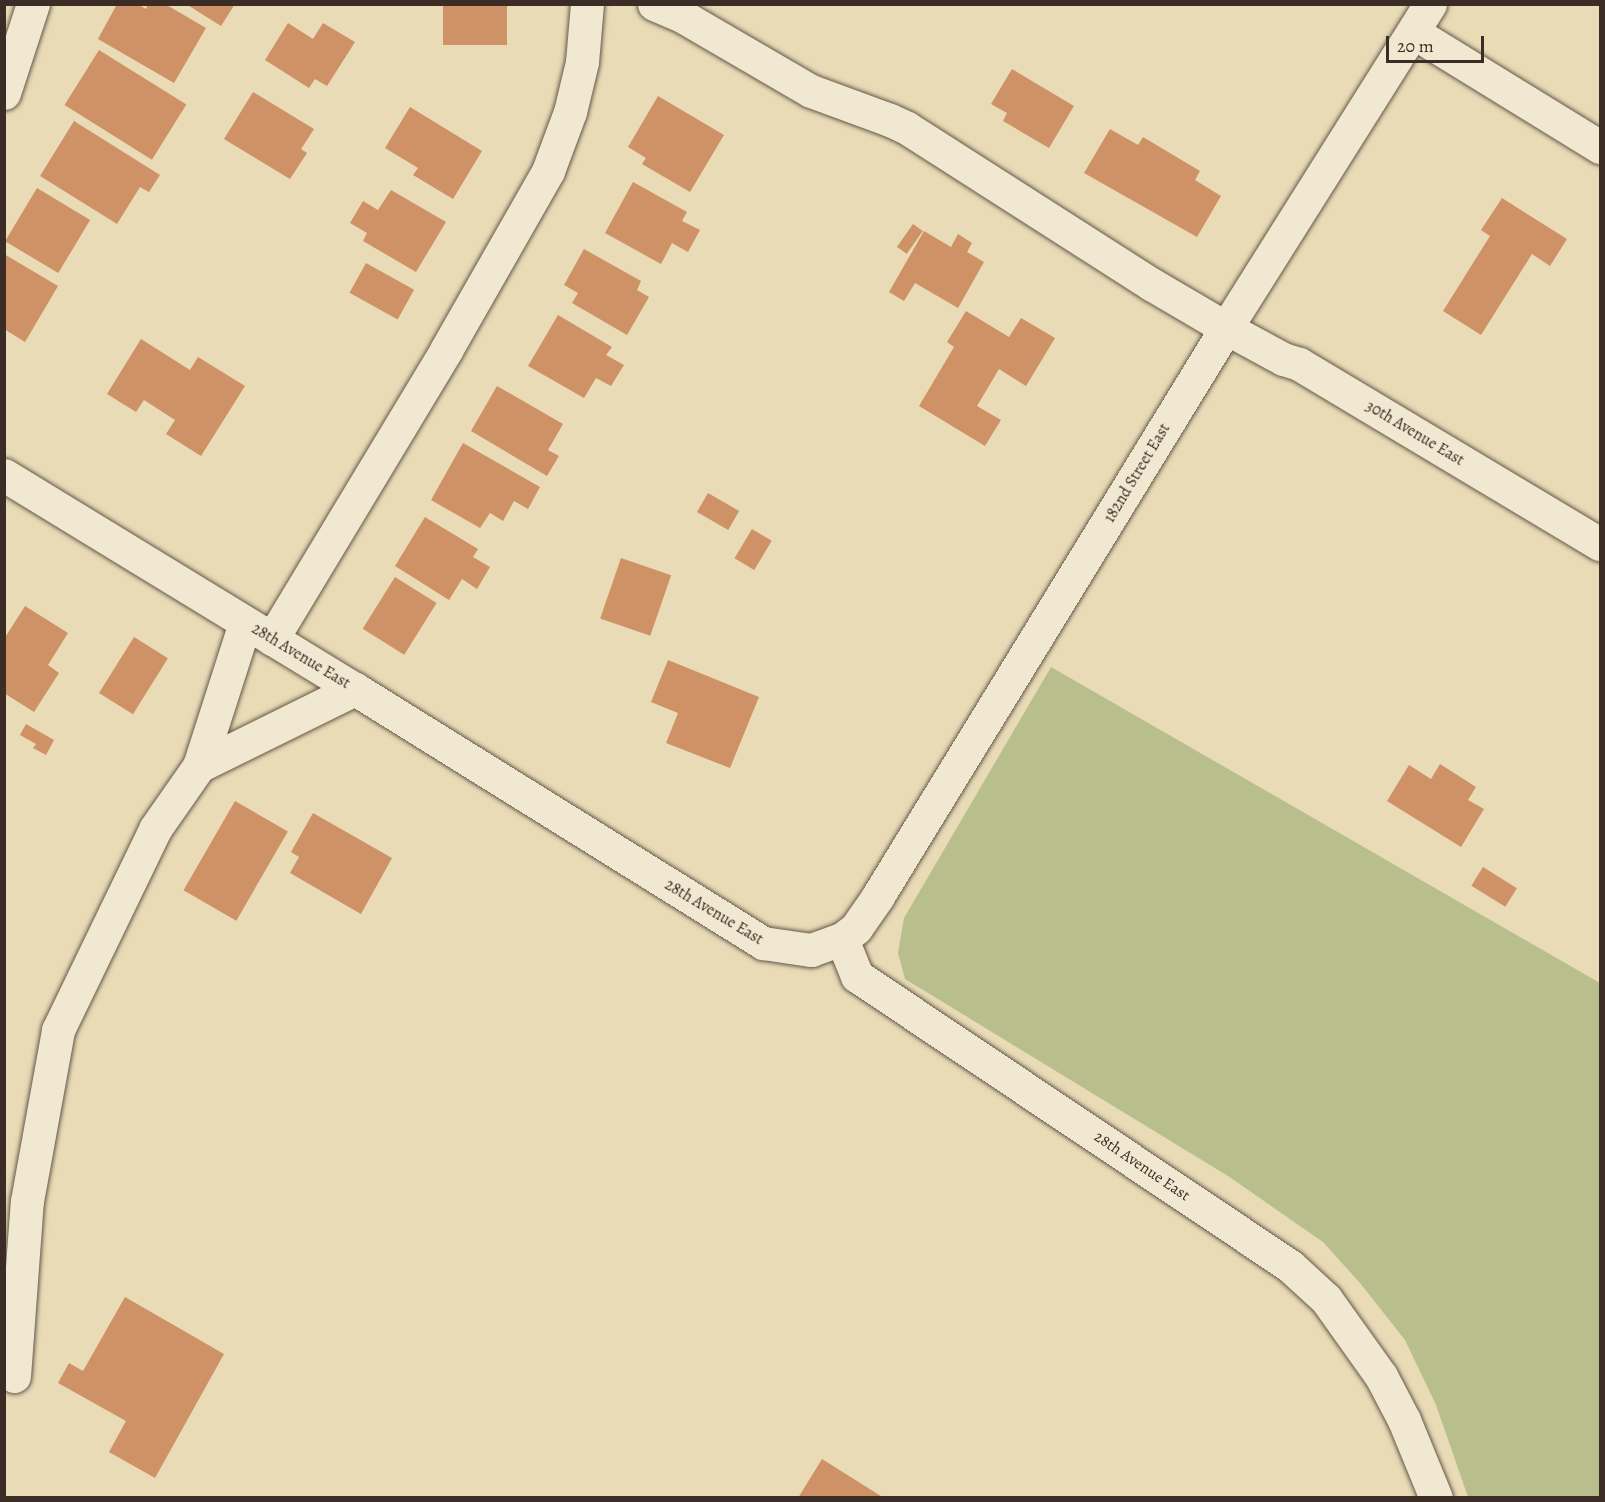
<!DOCTYPE html>
<style>
body{margin:0}
#map{position:relative;width:1605px;height:1502px;overflow:hidden;background:#e8dbb6;font-family:Alegreya,serif}
div>[style]{position:absolute}
.green>*{inset:0;background:#b9bf8c}
.building>*{inset:0;background:#cf9166;transform-origin:0 0}
.roads{filter:drop-shadow(0 0 2px #66584a) drop-shadow(0 0 2px #66584a)}
.minor>*{height:33px;margin:-16.5px;padding:0 16.5px;transform-origin:16.5px;border-radius:16.5px;background:#f0e8d0}
span{translate:-50% -50%;white-space:nowrap;text-align:center;line-height:1.15;-webkit-text-stroke:5px #f0e8d0;paint-order:stroke}
.street-label{font-size:16px;color:#3b2c26}
.frame{position:absolute;inset:0;border:6px solid #3b2c26;pointer-events:none}
.scale{position:absolute;left:1386px;top:36px;width:98px;height:27px;box-sizing:border-box;border:3px solid #3b2c26;border-top:0;padding-left:8px;font-size:18px;line-height:21px;white-space:nowrap;color:#3b2c26;-webkit-text-stroke:4px #f0e8d0;paint-order:stroke}
</style>
<div id="map">
<div class="green">
<i style="clip-path:polygon(1051px 667px,1600px 983px,1600px 1497px,1468px 1497px,1436px 1405px,1405px 1340px,1360px 1283px,1323px 1242px,1228px 1176px,905px 979px,898px 953px,904px 918px)"></i>
</div>
<div class="building">
<i style="clip-path:polygon(117px 4px,137px 4px,146px 9px,148px 4px,165px 4px,206px 28px,174px 83px,98px 39px)"></i>
<i style="clip-path:polygon(186px 4px,235px 4px,221px 26px)"></i>
<i style="left:443px;top:4px;width:64px;height:41px"></i>
<i style="clip-path:polygon(288px 23px,313px 39px,323px 23px,355px 42px,327px 86px,315px 79px,309px 88px,265px 60px)"></i>
<i style="left:99px;top:50px;width:103px;height:65px;rotate:32deg"></i>
<i style="clip-path:polygon(1012px 69px,1074px 106px,1049px 148px,1003px 121px,1007px 113px,991px 104px)"></i>
<i style="clip-path:polygon(253px 92px,314px 129px,301px 149px,307px 153px,290px 179px,224px 139px)"></i>
<i style="clip-path:polygon(658px 96px,724px 135px,690px 192px,642px 164px,646px 158px,628px 147px)"></i>
<i style="clip-path:polygon(410px 107px,482px 151px,453px 199px,413px 175px,418px 168px,385px 148px)"></i>
<i style="clip-path:polygon(74px 121px,160px 175px,149px 192px,140px 187px,117px 224px,40px 176px)"></i>
<i style="clip-path:polygon(1110px 129px,1138px 145px,1143px 137px,1200px 171px,1195px 180px,1221px 196px,1197px 237px,1084px 173px)"></i>
<i style="clip-path:polygon(633px 182px,687px 212px,682px 221px,700px 230px,688px 252px,672px 243px,661px 264px,605px 233px)"></i>
<i style="left:37px;top:188px;width:62px;height:62px;rotate:31deg"></i>
<i style="clip-path:polygon(391px 190px,446px 222px,416px 272px,363px 241px,367px 233px,350px 223px,363px 201px,378px 210px)"></i>
<i style="clip-path:polygon(1502px 198px,1567px 239px,1550px 266px,1532px 254px,1481px 335px,1443px 311px,1490px 236px,1481px 230px)"></i>
<i style="left:913px;top:224px;width:12px;height:28px;rotate:35deg"></i>
<i style="clip-path:polygon(924px 231px,951px 247px,958px 234px,972px 243px,967px 252px,984px 262px,958px 308px,915px 283px,904px 301px,889px 292px)"></i>
<i style="clip-path:polygon(584px 249px,641px 281px,637px 290px,649px 297px,627px 335px,572px 303px,578px 293px,564px 285px)"></i>
<i style="clip-path:polygon(4px 254px,58px 286px,25px 342px,4px 329px)"></i>
<i style="left:366px;top:263px;width:55px;height:34px;rotate:29deg"></i>
<i style="clip-path:polygon(966px 311px,1009px 337px,1021px 318px,1055px 338px,1026px 386px,999px 369px,977px 406px,1001px 420px,985px 446px,919px 406px,954px 347px,947px 342px)"></i>
<i style="clip-path:polygon(558px 315px,612px 347px,606px 355px,624px 365px,611px 386px,596px 378px,584px 398px,528px 366px)"></i>
<i style="clip-path:polygon(141px 339px,190px 370px,198px 357px,245px 386px,201px 456px,166px 434px,175px 420px,144px 400px,136px 412px,107px 394px)"></i>
<i style="clip-path:polygon(497px 386px,563px 424px,548px 450px,559px 456px,547px 476px,471px 431px)"></i>
<i style="clip-path:polygon(463px 443px,540px 487px,528px 509px,514px 501px,503px 521px,490px 513px,480px 528px,431px 500px)"></i>
<i style="left:708px;top:493px;width:36px;height:22px;rotate:30deg"></i>
<i style="clip-path:polygon(425px 517px,478px 549px,473px 557px,490px 567px,477px 589px,462px 579px,449px 600px,395px 566px)"></i>
<i style="left:752px;top:529px;width:23px;height:34px;rotate:31deg"></i>
<i style="left:621px;top:558px;width:53px;height:64px;rotate:19deg"></i>
<i style="left:395px;top:577px;width:49px;height:61px;rotate:32deg"></i>
<i style="clip-path:polygon(25px 606px,68px 633px,48px 665px,59px 673px,34px 712px,4px 693px,4px 639px)"></i>
<i style="left:134px;top:637px;width:40px;height:66px;rotate:32deg"></i>
<i style="clip-path:polygon(668px 660px,759px 697px,730px 768px,666px 743px,678px 713px,651px 702px)"></i>
<i style="clip-path:polygon(26px 724px,54px 740px,46px 755px,33px 748px,36px 744px,20px 735px)"></i>
<i style="clip-path:polygon(1440px 764px,1476px 787px,1468px 800px,1484px 809px,1461px 847px,1387px 801px,1409px 765px,1431px 779px)"></i>
<i style="left:235px;top:801px;width:61px;height:103px;rotate:30deg"></i>
<i style="clip-path:polygon(313px 813px,392px 858px,361px 914px,290px 873px,299px 857px,291px 852px)"></i>
<i style="left:1483px;top:867px;width:40px;height:22px;rotate:32deg"></i>
<i style="clip-path:polygon(125px 1297px,224px 1354px,155px 1478px,109px 1452px,126px 1421px,58px 1383px,69px 1363px,83px 1371px)"></i>
<i style="clip-path:polygon(822px 1459px,884px 1498px,798px 1498px)"></i>
</div>
<div class="roads">
<div class="minor">
<i style="left:654px;top:4px;width:30px;rotate:23deg"></i>
<i style="left:682px;top:16px;width:149px;rotate:30.2deg"></i>
<i style="left:811px;top:91px;width:84px;rotate:20.2deg"></i>
<i style="left:890px;top:120px;width:19px;rotate:25deg"></i>
<i style="left:907px;top:128px;width:290px;rotate:32.6deg"></i>
<i style="left:1151px;top:284px;width:87px;rotate:30.4deg"></i>
<i style="left:1226px;top:328px;width:65px;rotate:28.5deg"></i>
<i style="left:1283px;top:359px;width:17px;rotate:17deg"></i>
<i style="left:1299px;top:364px;width:351px;rotate:30.9deg"></i>
<i style="left:1413px;top:32px;width:220px;rotate:31.6deg"></i>
<i style="left:4px;top:93px;width:94px;rotate:-72deg"></i>
<i style="left:4px;top:475px;width:411px;rotate:31.4deg"></i>
<i style="left:355px;top:689px;width:481px;rotate:31.9deg"></i>
<i style="left:763px;top:943px;width:49px;rotate:8.3deg"></i>
<i style="left:811px;top:950px;width:33px;rotate:-20deg"></i>
<i style="left:842px;top:939px;width:18px;rotate:-38deg"></i>
<i style="left:856px;top:928px;width:39px;rotate:-55deg"></i>
<i style="left:878px;top:896px;width:666px;rotate:-58.51deg"></i>
<i style="left:1226px;top:328px;width:383px;rotate:-57.8deg"></i>
<i style="left:272px;top:639px;width:337px;rotate:-58.9deg"></i>
<i style="left:446px;top:350px;width:206px;rotate:-60.3deg"></i>
<i style="left:548px;top:171px;width:63px;rotate:-69.6deg"></i>
<i style="left:570px;top:112px;width:51px;rotate:-76.5deg"></i>
<i style="left:582px;top:62px;width:58px;rotate:-85.1deg"></i>
<i style="left:199px;top:766px;width:174px;rotate:-26.3deg"></i>
<i style="left:842px;top:939px;width:40px;rotate:68deg"></i>
<i style="left:857px;top:976px;width:521px;rotate:33.81deg"></i>
<i style="left:1290px;top:1266px;width:49px;rotate:42.5deg"></i>
<i style="left:1326px;top:1299px;width:95px;rotate:54.5deg"></i>
<i style="left:1381px;top:1376px;width:50px;rotate:62.4deg"></i>
<i style="left:1404px;top:1420px;width:84px;rotate:67.7deg"></i>
<i style="left:14px;top:1376px;width:175px;rotate:-85.8deg"></i>
<i style="left:27px;top:1201px;width:174px;rotate:-79.7deg"></i>
<i style="left:58px;top:1030px;width:223px;rotate:-64.2deg"></i>
<i style="left:155px;top:829px;width:77px;rotate:-55.1deg"></i>
<i style="left:199px;top:766px;width:150px;rotate:-72.2deg"></i>
</div>
</div>
<div class="street-label">
<span style="left:1415px;top:433px;rotate:31deg">30th Avenue East</span>
<span style="left:1137px;top:473px;rotate:-59deg">182nd Street East</span>
<span style="left:301px;top:656px;rotate:31deg">28th Avenue East</span>
<span style="left:714px;top:912px;rotate:31deg">28th Avenue East</span>
<span style="left:1142px;top:1166px;rotate:34deg">28th Avenue East</span>
</div>
<div class="frame"></div>
<div class="scale">20 m</div>
</div>
